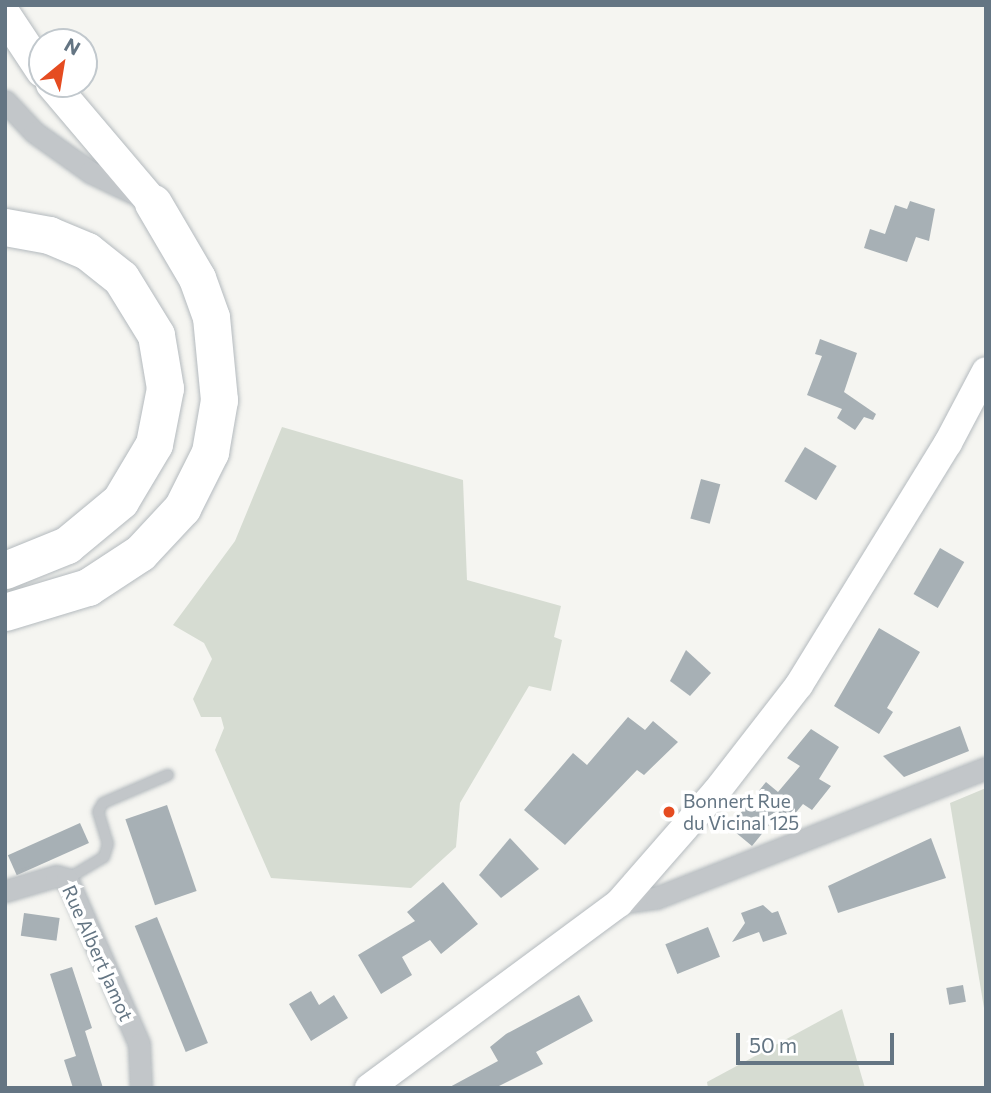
<!DOCTYPE html>
<style>
body{margin:0}
#map{position:relative;width:991px;height:1093px;overflow:hidden;background:#f5f5f1;font-family:Commissioner,sans-serif}
div>[style]{position:absolute}
.green>*{inset:0;background:#d6dcd2}
.building>*{inset:0;background:#a7b0b5;transform-origin:0 0}
.roads{filter:drop-shadow(0 0 2px #b4babe) drop-shadow(0 0 2px #b4babe)}
.lane>*{height:10px;margin:-5px;padding:0 5px;transform-origin:5px;border-radius:5px;background:#c2c6c9}
.street>*{height:21px;margin:-10.5px;padding:0 10.5px;transform-origin:10.5px;border-radius:10.5px;background:#c2c6c9}
.secondary>*{height:28px;margin:-14px;padding:0 14px;transform-origin:14px;border-radius:14px;background:#fff}
.primary>*{height:32px;margin:-16px;padding:0 16px;transform-origin:16px;border-radius:16px;background:#fff}
.highway>*{height:37px;margin:-18.5px;padding:0 18.5px;transform-origin:18.5px;border-radius:18.5px;background:#fff}
.dots>*{width:19px;height:19px;translate:-50% -50%;box-sizing:border-box;border:4px solid #fff;border-radius:50%}
span{translate:-50% -50%;white-space:nowrap;text-align:center;line-height:1.15;-webkit-text-stroke:7px #fff;paint-order:stroke}
.poi-label{font-size:19px;color:#647583}
.left{translate:0 -50%;text-align:left}
.street-label{font-size:19px;color:#647583}
.frame{position:absolute;inset:0;border:7px solid #647583;pointer-events:none}
.north{position:absolute;left:28px;top:28px;width:70px;height:70px;box-sizing:border-box;background:#fff;border:2px solid #c1c8cd;border-radius:50%;rotate:30deg;font-size:19px;font-weight:700;line-height:28px;text-align:center;color:#647583}
.north::after{content:'';display:block;margin:auto;width:24px;height:32px;background:#e54c21;clip-path:polygon(50% 0,100% 100%,50% 72%,0 100%)}
.scale{position:absolute;left:736px;top:1033px;width:158px;height:32px;box-sizing:border-box;border:4px solid #647583;border-top:0;padding-left:9px;font-size:21px;line-height:24px;white-space:nowrap;color:#647583;-webkit-text-stroke:5px #fff;paint-order:stroke}
</style>
<div id="map">
<div class="green">
<i style="clip-path:polygon(282px 427px,463px 480px,467px 580px,561px 606px,554px 637px,562px 640px,551px 691px,529px 686px,460px 803px,456px 847px,411px 888px,271px 878px,215px 750px,224px 728px,221px 717px,201px 717px,193px 699px,212px 659px,204px 643px,173px 625px,235px 541px)"></i>
<i style="clip-path:polygon(986px 788px,986px 1020px,950px 803px)"></i>
<i style="clip-path:polygon(842px 1009px,865px 1088px,708px 1088px,707px 1082px)"></i>
</div>
<div class="building">
<i style="clip-path:polygon(910px 201px,935px 209px,929px 241px,916px 237px,907px 262px,864px 248px,870px 229px,885px 234px,895px 205px,907px 209px)"></i>
<i style="clip-path:polygon(820px 339px,857px 353px,844px 392px,876px 414px,873px 420px,864px 417px,855px 430px,837px 418px,842px 409px,807px 395px,822px 356px,815px 354px)"></i>
<i style="left:805px;top:447px;width:37px;height:40px;rotate:31deg"></i>
<i style="left:701px;top:479px;width:20px;height:41px;rotate:15deg"></i>
<i style="left:940px;top:548px;width:28px;height:53px;rotate:30deg"></i>
<i style="clip-path:polygon(879px 628px,920px 652px,887px 708px,893px 712px,879px 734px,834px 706px)"></i>
<i style="clip-path:polygon(686px 650px,711px 673px,690px 696px,670px 681px)"></i>
<i style="clip-path:polygon(628px 717px,645px 730px,653px 721px,678px 742px,644px 775px,637px 770px,565px 845px,524px 810px,573px 753px,587px 765px)"></i>
<i style="clip-path:polygon(960px 726px,969px 751px,904px 777px,883px 756px)"></i>
<i style="clip-path:polygon(811px 729px,839px 747px,819px 779px,831px 786px,812px 810px,803px 804px,788px 822px,778px 814px,752px 846px,729px 827px,766px 782px,778px 792px,800px 766px,787px 758px)"></i>
<i style="left:167px;top:805px;width:91px;height:44px;rotate:71deg"></i>
<i style="left:80px;top:823px;width:22px;height:79px;rotate:66deg"></i>
<i style="clip-path:polygon(510px 838px,539px 869px,501px 898px,479px 875px)"></i>
<i style="clip-path:polygon(931px 838px,946px 878px,838px 913px,828px 886px)"></i>
<i style="clip-path:polygon(443px 882px,478px 924px,441px 954px,430px 940px,402px 957px,412px 975px,381px 994px,358px 955px,415px 921px,407px 912px)"></i>
<i style="clip-path:polygon(763px 905px,772px 913px,778px 911px,787px 934px,763px 942px,759px 932px,732px 942px,745px 923px,741px 913px)"></i>
<i style="left:24px;top:913px;width:36px;height:23px;rotate:8deg"></i>
<i style="left:157px;top:917px;width:136px;height:24px;rotate:68deg"></i>
<i style="left:708px;top:927px;width:32px;height:46px;rotate:68deg"></i>
<i style="clip-path:polygon(72px 967px,92px 1028px,85px 1031px,103px 1088px,73px 1088px,64px 1060px,76px 1056px,50px 974px)"></i>
<i style="left:963px;top:985px;width:17px;height:17px;rotate:80deg"></i>
<i style="clip-path:polygon(311px 991px,319px 1005px,334px 995px,348px 1018px,311px 1041px,289px 1004px)"></i>
<i style="clip-path:polygon(579px 995px,593px 1021px,536px 1052px,543px 1064px,495px 1088px,448px 1088px,498px 1061px,490px 1047px,506px 1034px)"></i>
</div>
<div class="roads">
<div class="lane">
<i style="left:67px;top:879px;width:43px;rotate:-30.7deg"></i>
<i style="left:104px;top:857px;width:14px;rotate:-73deg"></i>
<i style="left:108px;top:844px;width:34px;rotate:-107deg"></i>
<i style="left:98px;top:812px;width:10px;rotate:-61deg"></i>
<i style="left:103px;top:803px;width:71px;rotate:-23.3deg"></i>
</div>
<div class="street">
<i style="left:5px;top:101px;width:42px;rotate:46.9deg"></i>
<i style="left:34px;top:132px;width:69px;rotate:35.5deg"></i>
<i style="left:90px;top:172px;width:58px;rotate:25.7deg"></i>
<i style="left:5px;top:891px;width:53px;rotate:-16.4deg"></i>
<i style="left:56px;top:876px;width:11px;rotate:15deg"></i>
<i style="left:67px;top:879px;width:180px;rotate:66.4deg"></i>
<i style="left:139px;top:1044px;width:44px;rotate:87.4deg"></i>
<i style="left:619px;top:903px;width:37px;rotate:-8deg"></i>
<i style="left:656px;top:898px;width:355px;rotate:-21.5deg"></i>
</div>
<div class="secondary">
<i style="left:369px;top:1088px;width:311px;rotate:-36.5deg"></i>
<i style="left:619px;top:903px;width:147px;rotate:-48.9deg"></i>
<i style="left:716px;top:792px;width:135px;rotate:-52.2deg"></i>
<i style="left:799px;top:685px;width:284px;rotate:-58.4deg"></i>
<i style="left:948px;top:443px;width:81px;rotate:-62.2deg"></i>
</div>
<div class="primary">
<i style="left:5px;top:15px;width:67px;rotate:56.5deg"></i>
<i style="left:52px;top:84px;width:156px;rotate:49.7deg"></i>
</div>
<div class="highway">
<i style="left:5px;top:227px;width:45px;rotate:10.3deg"></i>
<i style="left:49px;top:235px;width:41px;rotate:22.8deg"></i>
<i style="left:87px;top:251px;width:43px;rotate:38.5deg"></i>
<i style="left:121px;top:278px;width:67px;rotate:58.4deg"></i>
<i style="left:156px;top:335px;width:54px;rotate:80.4deg"></i>
<i style="left:165px;top:388px;width:57px;rotate:101.1deg"></i>
<i style="left:154px;top:444px;width:66px;rotate:120.8deg"></i>
<i style="left:120px;top:501px;width:69px;rotate:140.3deg"></i>
<i style="left:67px;top:545px;width:67px;rotate:158deg"></i>
<i style="left:5px;top:612px;width:87px;rotate:-16.8deg"></i>
<i style="left:88px;top:587px;width:62px;rotate:-33.2deg"></i>
<i style="left:140px;top:553px;width:62px;rotate:-47deg"></i>
<i style="left:182px;top:508px;width:63px;rotate:-63.4deg"></i>
<i style="left:210px;top:452px;width:53px;rotate:-80.2deg"></i>
<i style="left:219px;top:400px;width:83px;rotate:-95.5deg"></i>
<i style="left:211px;top:317px;width:41px;rotate:-109.7deg"></i>
<i style="left:197px;top:278px;width:87px;rotate:-120.4deg"></i>
</div>
</div>
<div class="dots">
<i style="left:669px;top:812px;background:#e54c21"></i>
</div>
<div class="poi-label">
<span class="left" style="left:683px;top:812px">Bonnert Rue<br>du Vicinal 125</span>
</div>
<div class="street-label">
<span style="left:98px;top:953px;rotate:66deg">Rue Albert Jamot</span>
</div>
<div class="frame"></div>
<div class="north">N</div>
<div class="scale">50 m</div>
</div>
